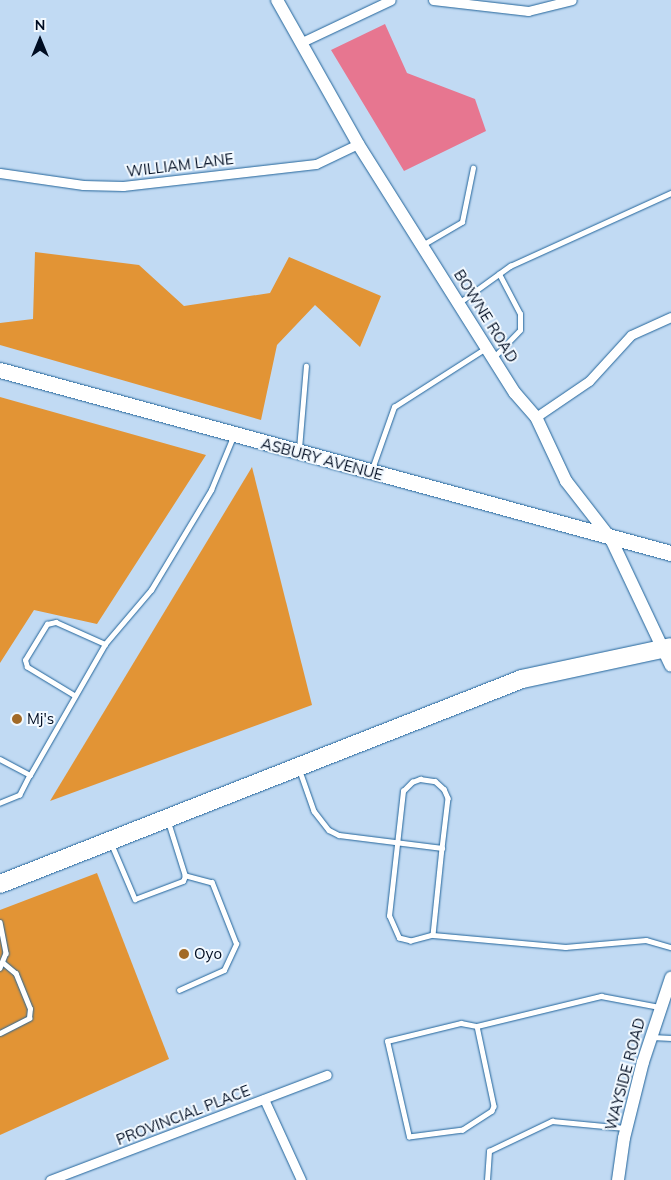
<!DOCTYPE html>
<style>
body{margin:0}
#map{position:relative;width:671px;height:1180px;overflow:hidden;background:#c1daf3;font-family:Mulish,sans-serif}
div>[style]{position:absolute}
.forest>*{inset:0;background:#e29435}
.water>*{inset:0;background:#e77690}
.roads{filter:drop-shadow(0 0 1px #22649a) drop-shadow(0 0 1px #22649a)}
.lane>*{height:4.5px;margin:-2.25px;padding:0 2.25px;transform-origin:2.25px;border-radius:2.25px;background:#fff}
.street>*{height:9px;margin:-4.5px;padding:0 4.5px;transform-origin:4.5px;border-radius:4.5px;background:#fff}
.secondary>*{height:12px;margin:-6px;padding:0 6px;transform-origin:6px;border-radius:6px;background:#fff}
.primary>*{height:15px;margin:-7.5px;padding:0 7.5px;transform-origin:7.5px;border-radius:7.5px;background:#fff}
.highway>*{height:18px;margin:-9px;padding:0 9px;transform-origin:9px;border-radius:9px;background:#fff}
.dots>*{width:14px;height:14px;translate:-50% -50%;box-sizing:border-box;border:2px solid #f2f9ff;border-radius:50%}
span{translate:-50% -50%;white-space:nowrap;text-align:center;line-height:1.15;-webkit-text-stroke:4px #f2f9ff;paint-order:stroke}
.street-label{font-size:15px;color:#000d22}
.poi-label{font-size:15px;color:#000d22}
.left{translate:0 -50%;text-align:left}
.north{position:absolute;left:15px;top:15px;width:50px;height:50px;-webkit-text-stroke:4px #f2f9ff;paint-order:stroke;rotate:0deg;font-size:14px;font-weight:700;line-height:20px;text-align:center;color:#000d22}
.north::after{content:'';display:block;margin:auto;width:18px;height:22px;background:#000d22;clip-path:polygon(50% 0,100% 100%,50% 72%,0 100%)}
</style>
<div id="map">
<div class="forest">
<i style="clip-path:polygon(35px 252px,139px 265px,184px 306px,270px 293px,289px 257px,381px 296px,360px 347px,315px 305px,277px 345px,261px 420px,0 345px,0 323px,33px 319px)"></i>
<i style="clip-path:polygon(0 397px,206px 455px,97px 624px,34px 610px,0 663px)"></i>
<i style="clip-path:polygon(252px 467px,312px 705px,50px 801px)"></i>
<i style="clip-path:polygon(97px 873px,169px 1059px,0 1135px,0 910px)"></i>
</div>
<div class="water">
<i style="clip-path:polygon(385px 24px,407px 73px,475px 99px,486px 131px,404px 171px,331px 50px)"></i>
</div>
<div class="roads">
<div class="lane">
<i style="left:424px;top:244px;width:44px;rotate:-30.1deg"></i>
<i style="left:462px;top:222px;width:55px;rotate:-78.5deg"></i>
<i style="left:460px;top:302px;width:62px;rotate:-35.8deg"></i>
<i style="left:510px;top:266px;width:177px;rotate:-24.4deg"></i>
<i style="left:494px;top:357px;width:37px;rotate:-46deg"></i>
<i style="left:520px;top:330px;width:16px;rotate:-90deg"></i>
<i style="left:520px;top:314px;width:45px;rotate:-117.7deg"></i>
<i style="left:299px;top:449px;width:83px;rotate:-85.2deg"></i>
<i style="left:372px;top:469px;width:66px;rotate:-70.5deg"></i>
<i style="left:394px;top:407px;width:109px;rotate:-32.7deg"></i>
<i style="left:75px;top:696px;width:56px;rotate:-148.9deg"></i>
<i style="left:27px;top:667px;width:7px;rotate:-106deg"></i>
<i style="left:25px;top:660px;width:42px;rotate:-58.6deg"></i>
<i style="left:47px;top:624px;width:9px;rotate:-13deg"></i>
<i style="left:56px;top:622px;width:54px;rotate:24.2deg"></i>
<i style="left:0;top:759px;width:34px;rotate:28deg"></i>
<i style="left:30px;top:775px;width:22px;rotate:117deg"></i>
<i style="left:20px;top:795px;width:22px;rotate:158deg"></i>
<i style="left:300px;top:771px;width:42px;rotate:70.7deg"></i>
<i style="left:314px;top:811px;width:24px;rotate:52deg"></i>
<i style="left:329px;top:830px;width:11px;rotate:27deg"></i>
<i style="left:339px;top:835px;width:104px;rotate:7.2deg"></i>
<i style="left:442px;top:848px;width:87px;rotate:95.9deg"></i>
<i style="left:433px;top:935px;width:133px;rotate:5.2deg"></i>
<i style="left:565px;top:947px;width:81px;rotate:-4.9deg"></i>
<i style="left:646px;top:940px;width:26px;rotate:16deg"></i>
<i style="left:30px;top:775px;width:151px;rotate:-60.2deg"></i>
<i style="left:105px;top:644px;width:71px;rotate:-49.6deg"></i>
<i style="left:151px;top:590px;width:117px;rotate:-59deg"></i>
<i style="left:211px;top:490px;width:57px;rotate:-67.5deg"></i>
<i style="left:112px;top:845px;width:59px;rotate:66.9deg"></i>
<i style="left:135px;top:899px;width:51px;rotate:-20.6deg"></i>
<i style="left:183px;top:881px;width:5px;rotate:-68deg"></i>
<i style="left:185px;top:876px;width:57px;rotate:-107.5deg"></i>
<i style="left:0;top:922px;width:32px;rotate:79deg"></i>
<i style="left:6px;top:953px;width:16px;rotate:112deg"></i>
<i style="left:433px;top:935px;width:23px;rotate:165deg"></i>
<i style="left:411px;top:941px;width:12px;rotate:-166deg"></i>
<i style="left:399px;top:938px;width:24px;rotate:-114deg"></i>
<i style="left:389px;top:916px;width:126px;rotate:-83.6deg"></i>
<i style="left:403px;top:791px;width:13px;rotate:-45deg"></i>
<i style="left:412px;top:782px;width:9px;rotate:-21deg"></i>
<i style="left:420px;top:779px;width:15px;rotate:8deg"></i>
<i style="left:435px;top:781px;width:12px;rotate:42deg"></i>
<i style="left:444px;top:789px;width:10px;rotate:66deg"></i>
<i style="left:448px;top:798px;width:50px;rotate:96.8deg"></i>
<i style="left:179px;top:990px;width:49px;rotate:-24deg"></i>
<i style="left:224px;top:970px;width:29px;rotate:-65deg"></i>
<i style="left:236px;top:944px;width:66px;rotate:-111.5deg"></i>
<i style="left:212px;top:883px;width:28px;rotate:-165deg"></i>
<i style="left:477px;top:1026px;width:82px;rotate:78deg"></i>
<i style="left:494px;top:1106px;width:5px;rotate:112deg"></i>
<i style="left:492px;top:1111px;width:35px;rotate:147deg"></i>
<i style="left:463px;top:1130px;width:54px;rotate:172.6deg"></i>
<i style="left:409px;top:1137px;width:98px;rotate:-102.9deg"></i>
<i style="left:387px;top:1041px;width:76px;rotate:-13.7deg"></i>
<i style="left:461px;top:1023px;width:16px;rotate:11deg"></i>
<i style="left:477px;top:1026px;width:128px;rotate:-13.6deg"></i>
<i style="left:601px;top:996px;width:59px;rotate:10.7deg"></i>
<i style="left:0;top:1033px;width:33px;rotate:-27deg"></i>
<i style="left:29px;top:1018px;width:9px;rotate:-84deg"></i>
<i style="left:30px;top:1009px;width:38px;rotate:-112deg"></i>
<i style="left:16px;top:974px;width:17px;rotate:-140deg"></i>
<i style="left:652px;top:1037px;width:19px;rotate:3deg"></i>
<i style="left:487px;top:1180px;width:29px;rotate:-86deg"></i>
<i style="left:489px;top:1151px;width:70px;rotate:-25.5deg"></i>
<i style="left:552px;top:1121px;width:73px;rotate:5.5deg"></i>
</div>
<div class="street">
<i style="left:433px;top:0;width:96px;rotate:6.6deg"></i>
<i style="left:528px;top:11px;width:45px;rotate:-14deg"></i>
<i style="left:302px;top:42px;width:98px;rotate:-25.3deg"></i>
<i style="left:0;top:173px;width:84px;rotate:8.2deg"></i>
<i style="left:83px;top:185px;width:40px;rotate:1.4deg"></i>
<i style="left:123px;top:186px;width:194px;rotate:-6.5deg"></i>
<i style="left:316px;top:164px;width:47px;rotate:-25.5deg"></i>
<i style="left:536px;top:417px;width:64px;rotate:-34.2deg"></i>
<i style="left:589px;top:381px;width:62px;rotate:-47.6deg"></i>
<i style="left:631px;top:335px;width:44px;rotate:-24.2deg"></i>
<i style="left:264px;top:1099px;width:89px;rotate:65.4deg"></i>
<i style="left:50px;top:1180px;width:296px;rotate:-20.8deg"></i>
</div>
<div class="secondary">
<i style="left:277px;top:0;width:165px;rotate:60.6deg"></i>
<i style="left:358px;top:144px;width:294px;rotate:57.8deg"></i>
<i style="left:515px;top:393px;width:32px;rotate:49deg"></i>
<i style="left:536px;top:417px;width:71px;rotate:64.9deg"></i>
<i style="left:566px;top:481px;width:73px;rotate:52.2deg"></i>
<i style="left:611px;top:539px;width:140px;rotate:64.7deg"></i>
<i style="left:618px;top:1180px;width:42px;rotate:-81.9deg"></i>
<i style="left:624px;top:1138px;width:78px;rotate:-76deg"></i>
<i style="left:643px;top:1062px;width:89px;rotate:-71.6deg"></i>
</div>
<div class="primary">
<i style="left:0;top:370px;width:696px;rotate:15.26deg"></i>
</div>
<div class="highway">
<i style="left:0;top:884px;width:561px;rotate:-21.44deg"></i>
<i style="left:522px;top:679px;width:152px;rotate:-12.1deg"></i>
</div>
</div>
<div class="dots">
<i style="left:17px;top:719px;background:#a26a27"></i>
<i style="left:184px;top:954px;background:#a26a27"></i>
</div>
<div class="street-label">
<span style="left:180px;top:165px;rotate:-7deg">WILLIAM LANE</span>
<span style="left:486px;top:316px;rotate:58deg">BOWNE ROAD</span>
<span style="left:322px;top:459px;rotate:15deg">ASBURY AVENUE</span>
<span style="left:625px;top:1074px;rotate:-75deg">WAYSIDE ROAD</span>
<span style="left:183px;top:1115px;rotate:-21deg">PROVINCIAL PLACE</span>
</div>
<div class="poi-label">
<span class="left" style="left:27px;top:719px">Mj's</span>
<span class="left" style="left:194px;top:954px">Oyo</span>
</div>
<div class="north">N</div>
</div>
